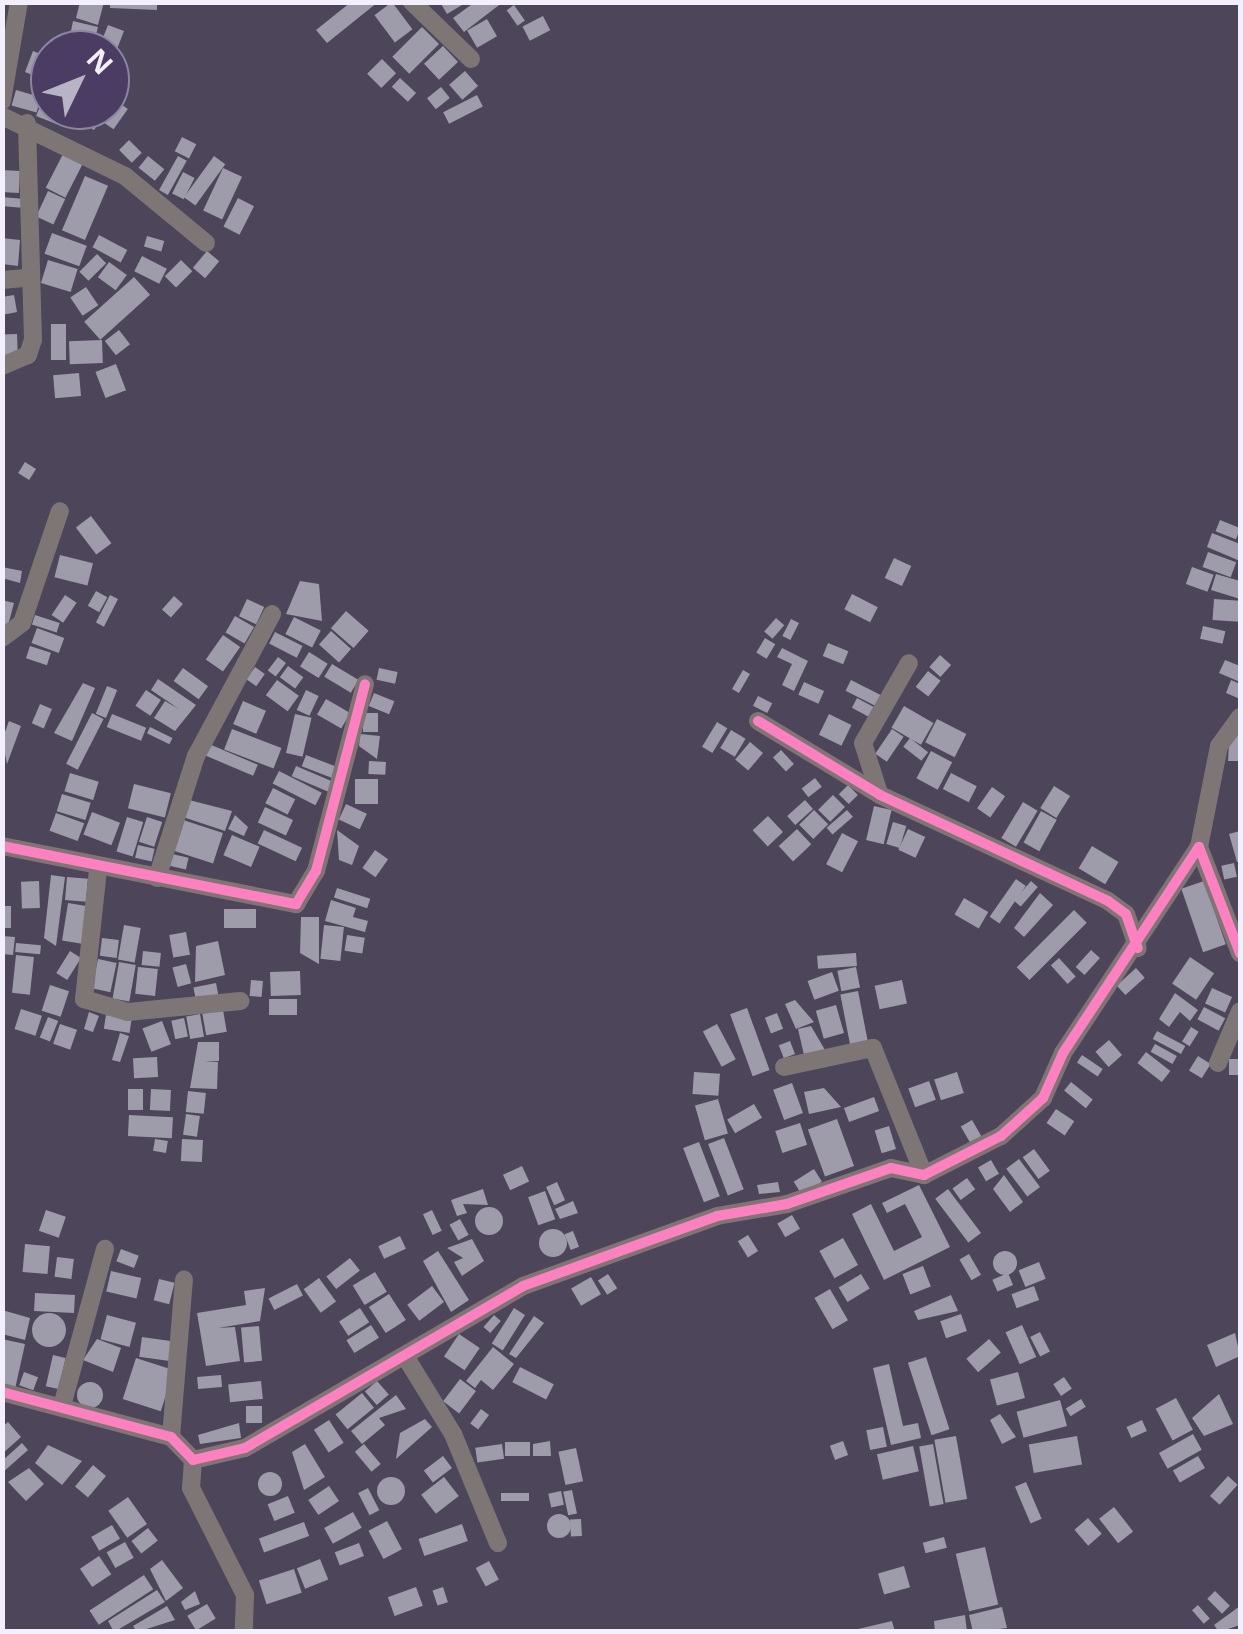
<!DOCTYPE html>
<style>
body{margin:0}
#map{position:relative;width:1243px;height:1634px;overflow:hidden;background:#4d455a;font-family:"Open Sans",sans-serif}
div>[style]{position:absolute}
.building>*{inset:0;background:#9e9baa;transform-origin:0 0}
.round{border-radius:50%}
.minor>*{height:18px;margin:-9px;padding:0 9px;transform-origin:9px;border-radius:9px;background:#7d7675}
.cycleway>*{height:10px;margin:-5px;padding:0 5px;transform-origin:5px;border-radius:5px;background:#ff80c0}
span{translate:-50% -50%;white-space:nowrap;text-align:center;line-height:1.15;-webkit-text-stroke:10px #4a3c63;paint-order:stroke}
.frame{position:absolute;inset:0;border:5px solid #f3effd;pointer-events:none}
.north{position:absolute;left:30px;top:30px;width:100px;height:100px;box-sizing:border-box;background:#4a3c63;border:2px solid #8e84a1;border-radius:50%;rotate:47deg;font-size:28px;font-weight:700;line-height:40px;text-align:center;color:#f3effd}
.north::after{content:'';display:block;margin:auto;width:35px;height:45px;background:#b9b4c4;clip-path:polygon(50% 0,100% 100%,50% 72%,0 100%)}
</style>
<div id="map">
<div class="building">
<i style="clip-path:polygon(80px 2px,104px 2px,98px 25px,76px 18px)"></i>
<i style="clip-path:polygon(110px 2px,157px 2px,157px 10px,110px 8px)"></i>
<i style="clip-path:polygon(351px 2px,378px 2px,327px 43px,316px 30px)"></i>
<i style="left:392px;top:2px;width:34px;height:22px;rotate:53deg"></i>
<i style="clip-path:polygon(440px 2px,467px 2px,447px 14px)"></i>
<i style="clip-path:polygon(475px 2px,503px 2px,464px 32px,453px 18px)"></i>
<i style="left:514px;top:5px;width:19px;height:9px;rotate:55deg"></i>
<i style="left:543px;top:16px;width:16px;height:23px;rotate:63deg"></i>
<i style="left:487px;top:19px;width:20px;height:23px;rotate:60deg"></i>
<i style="clip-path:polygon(73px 21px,98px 27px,92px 50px,67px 50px)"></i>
<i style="clip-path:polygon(108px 25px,124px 31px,110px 67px,110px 50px,98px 50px)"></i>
<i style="left:422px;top:27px;width:24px;height:42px;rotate:45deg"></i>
<i style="left:443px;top:46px;width:22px;height:26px;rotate:47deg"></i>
<i style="clip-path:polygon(33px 51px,50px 58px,45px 80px,25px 72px)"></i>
<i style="left:382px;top:59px;width:20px;height:21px;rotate:45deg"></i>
<i style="left:465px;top:71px;width:20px;height:21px;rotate:49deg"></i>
<i style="clip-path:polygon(122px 75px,127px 78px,110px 105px,110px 92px)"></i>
<i style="left:400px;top:78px;width:22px;height:12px;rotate:43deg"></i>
<i style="left:441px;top:87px;width:14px;height:18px;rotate:51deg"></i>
<i style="left:16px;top:90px;width:26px;height:16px;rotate:16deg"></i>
<i style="left:477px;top:95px;width:13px;height:38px;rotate:63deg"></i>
<i style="clip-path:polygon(44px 97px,50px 110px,65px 110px,59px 125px,36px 116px)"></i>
<i style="left:118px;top:102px;width:12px;height:25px;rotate:35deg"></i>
<i style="clip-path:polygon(87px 110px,107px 110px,94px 130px,80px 121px)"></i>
<i style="left:182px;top:137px;width:16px;height:16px;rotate:27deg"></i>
<i style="left:129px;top:140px;width:18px;height:14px;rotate:45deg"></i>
<i style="left:63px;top:154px;width:22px;height:38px;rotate:27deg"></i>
<i style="left:148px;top:156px;width:21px;height:15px;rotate:39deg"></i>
<i style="left:178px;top:156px;width:10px;height:39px;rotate:29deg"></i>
<i style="left:214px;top:156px;width:14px;height:51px;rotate:36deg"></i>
<i style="left:223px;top:168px;width:21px;height:47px;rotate:25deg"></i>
<i style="left:2px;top:170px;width:18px;height:22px;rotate:3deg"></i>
<i style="left:183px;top:172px;width:13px;height:24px;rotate:27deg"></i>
<i style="left:85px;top:176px;width:25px;height:59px;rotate:23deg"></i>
<i style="left:48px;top:191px;width:19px;height:28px;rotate:25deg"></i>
<i style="left:2px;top:197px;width:23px;height:9px;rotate:5deg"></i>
<i style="left:238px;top:198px;width:18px;height:32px;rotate:27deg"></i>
<i style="left:52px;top:233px;width:37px;height:22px;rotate:20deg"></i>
<i style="left:99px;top:235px;width:32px;height:14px;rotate:28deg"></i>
<i style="left:147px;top:236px;width:18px;height:11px;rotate:16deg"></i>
<i style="clip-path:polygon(2px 238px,20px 240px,18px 266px,2px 264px)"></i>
<i style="left:207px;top:251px;width:16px;height:22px;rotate:40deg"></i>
<i style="left:97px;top:254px;width:13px;height:25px;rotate:45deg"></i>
<i style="left:142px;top:256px;width:28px;height:17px;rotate:27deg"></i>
<i style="left:48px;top:260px;width:31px;height:24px;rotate:17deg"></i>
<i style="left:181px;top:260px;width:16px;height:23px;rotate:45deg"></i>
<i style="left:109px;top:262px;width:22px;height:19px;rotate:36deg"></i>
<i style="left:134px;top:277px;width:24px;height:67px;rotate:48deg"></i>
<i style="left:86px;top:287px;width:22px;height:19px;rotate:56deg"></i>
<i style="clip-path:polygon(14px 295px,17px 312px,2px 315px,2px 297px)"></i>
<i style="left:51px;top:324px;width:15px;height:36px"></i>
<i style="left:119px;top:330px;width:18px;height:18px;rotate:52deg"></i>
<i style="left:17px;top:334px;width:23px;height:15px;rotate:88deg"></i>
<i style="left:102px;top:340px;width:23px;height:33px;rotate:88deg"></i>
<i style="left:116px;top:364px;width:28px;height:22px;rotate:69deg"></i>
<i style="left:79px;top:373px;width:23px;height:26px;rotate:85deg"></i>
<i style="left:25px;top:462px;width:13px;height:13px;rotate:32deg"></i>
<i style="left:91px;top:516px;width:34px;height:19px;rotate:53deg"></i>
<i style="left:1220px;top:520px;width:22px;height:12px;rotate:22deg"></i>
<i style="clip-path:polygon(1212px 533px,1240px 544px,1240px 561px,1207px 547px)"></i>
<i style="left:1208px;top:552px;width:30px;height:16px;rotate:20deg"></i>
<i style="left:60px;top:555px;width:34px;height:23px;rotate:14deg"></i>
<i style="left:894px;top:558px;width:19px;height:22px;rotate:25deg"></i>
<i style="clip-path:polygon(2px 567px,22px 571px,20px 583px,2px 578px)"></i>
<i style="left:1192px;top:567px;width:23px;height:18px;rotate:20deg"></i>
<i style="clip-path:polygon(1216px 574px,1240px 581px,1240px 599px,1211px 590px)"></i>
<i style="clip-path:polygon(300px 581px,319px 584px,322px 621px,286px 614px)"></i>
<i style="left:96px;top:591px;width:13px;height:17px;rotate:29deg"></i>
<i style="left:852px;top:594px;width:29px;height:17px;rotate:27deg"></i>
<i style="left:65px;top:595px;width:14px;height:24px;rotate:34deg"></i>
<i style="left:110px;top:595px;width:9px;height:31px;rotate:27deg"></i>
<i style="left:174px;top:596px;width:12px;height:18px;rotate:42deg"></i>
<i style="left:247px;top:599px;width:19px;height:19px;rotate:25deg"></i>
<i style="left:1214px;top:599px;width:26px;height:21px;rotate:4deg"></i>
<i style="clip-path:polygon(2px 600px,14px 603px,6px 633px,2px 632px)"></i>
<i style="left:346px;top:611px;width:30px;height:23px;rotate:41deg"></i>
<i style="left:35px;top:615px;width:26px;height:10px;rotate:18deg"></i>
<i style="left:235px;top:616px;width:22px;height:19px;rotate:30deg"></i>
<i style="left:294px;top:617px;width:30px;height:19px;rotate:27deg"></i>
<i style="left:776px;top:618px;width:11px;height:18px;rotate:41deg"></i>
<i style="left:791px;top:619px;width:9px;height:19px;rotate:27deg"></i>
<i style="left:1203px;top:626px;width:23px;height:13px;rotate:13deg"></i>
<i style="left:37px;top:628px;width:29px;height:16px;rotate:20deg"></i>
<i style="left:331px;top:631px;width:27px;height:18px;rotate:42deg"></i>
<i style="left:275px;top:632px;width:31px;height:13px;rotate:27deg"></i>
<i style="left:223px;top:635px;width:21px;height:30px;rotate:35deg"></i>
<i style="left:765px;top:638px;width:12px;height:17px;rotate:31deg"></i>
<i style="left:828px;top:643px;width:22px;height:14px;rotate:22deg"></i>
<i style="left:30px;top:646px;width:22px;height:13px;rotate:18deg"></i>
<i style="clip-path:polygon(782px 648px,808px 661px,794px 691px,782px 685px,792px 664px,777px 657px)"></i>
<i style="left:309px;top:652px;width:22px;height:17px;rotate:32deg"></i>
<i style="left:940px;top:655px;width:15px;height:16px;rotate:42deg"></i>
<i style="left:278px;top:657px;width:10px;height:17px;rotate:37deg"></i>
<i style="clip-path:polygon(1225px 660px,1240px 666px,1240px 682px,1219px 673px)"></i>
<i style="left:332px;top:664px;width:31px;height:15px;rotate:31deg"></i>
<i style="left:288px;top:666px;width:19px;height:14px;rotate:36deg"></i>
<i style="left:255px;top:667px;width:12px;height:15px;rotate:35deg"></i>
<i style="left:183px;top:668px;width:31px;height:16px;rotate:36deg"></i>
<i style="left:379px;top:668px;width:19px;height:12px;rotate:12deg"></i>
<i style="left:743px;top:670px;width:8px;height:22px;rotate:30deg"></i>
<i style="left:928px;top:671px;width:16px;height:20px;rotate:38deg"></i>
<i style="clip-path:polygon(158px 679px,196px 705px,175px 731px,154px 718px,165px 701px,179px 709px,151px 690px)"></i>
<i style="left:277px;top:680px;width:27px;height:19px;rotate:36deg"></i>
<i style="left:851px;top:680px;width:36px;height:12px;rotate:27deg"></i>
<i style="clip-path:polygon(1231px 680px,1240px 684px,1240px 699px,1226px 693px)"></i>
<i style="left:804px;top:682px;width:22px;height:14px;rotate:24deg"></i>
<i style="clip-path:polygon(83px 683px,95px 688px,72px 741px,54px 733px)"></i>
<i style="left:107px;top:686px;width:11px;height:30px;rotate:22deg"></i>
<i style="left:146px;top:690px;width:18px;height:19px;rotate:34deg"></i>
<i style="left:306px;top:690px;width:14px;height:22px;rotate:25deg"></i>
<i style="left:374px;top:693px;width:22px;height:14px;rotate:22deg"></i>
<i style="left:758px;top:696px;width:16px;height:11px;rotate:27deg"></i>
<i style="left:857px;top:698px;width:19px;height:11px;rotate:28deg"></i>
<i style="left:326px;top:699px;width:28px;height:18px;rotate:30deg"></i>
<i style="left:243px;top:701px;width:25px;height:25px;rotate:23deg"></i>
<i style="left:40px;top:704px;width:13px;height:21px;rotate:23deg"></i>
<i style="left:904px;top:706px;width:34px;height:25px;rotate:30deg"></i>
<i style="left:92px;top:713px;width:13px;height:57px;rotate:27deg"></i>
<i style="left:363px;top:713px;width:15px;height:19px"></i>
<i style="left:112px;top:714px;width:37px;height:14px;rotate:22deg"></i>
<i style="left:295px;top:714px;width:17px;height:40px;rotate:13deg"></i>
<i style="left:829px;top:714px;width:25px;height:23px;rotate:26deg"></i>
<i style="left:937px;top:719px;width:33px;height:26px;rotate:27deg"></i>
<i style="clip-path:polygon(9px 721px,21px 726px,7px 764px,2px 740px)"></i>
<i style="left:717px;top:722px;width:12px;height:29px;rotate:31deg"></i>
<i style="clip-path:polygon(1230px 726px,1240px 727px,1240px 761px,1228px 761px)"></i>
<i style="left:150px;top:727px;width:25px;height:7px;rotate:26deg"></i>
<i style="left:232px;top:729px;width:53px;height:22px;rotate:21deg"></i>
<i style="left:892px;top:729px;width:14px;height:30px;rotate:34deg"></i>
<i style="left:731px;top:730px;width:17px;height:21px;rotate:31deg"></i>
<i style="clip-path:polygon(360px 734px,380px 736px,377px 759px,359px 746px)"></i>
<i style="left:910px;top:738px;width:23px;height:11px;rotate:38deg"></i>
<i style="left:750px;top:742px;width:17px;height:23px;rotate:40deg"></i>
<i style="left:209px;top:744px;width:53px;height:12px;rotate:23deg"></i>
<i style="left:781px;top:750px;width:19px;height:11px;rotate:47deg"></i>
<i style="left:931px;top:751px;width:24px;height:31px;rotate:28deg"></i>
<i style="left:306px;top:755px;width:34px;height:12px;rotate:21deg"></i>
<i style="left:369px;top:761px;width:17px;height:13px;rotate:3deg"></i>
<i style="left:296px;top:766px;width:41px;height:11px;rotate:23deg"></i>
<i style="left:279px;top:771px;width:48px;height:14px;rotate:27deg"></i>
<i style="left:70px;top:773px;width:30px;height:19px;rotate:17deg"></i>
<i style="left:951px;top:773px;width:29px;height:18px;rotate:27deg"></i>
<i style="left:815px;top:778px;width:11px;height:17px;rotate:52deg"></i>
<i style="left:355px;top:779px;width:23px;height:25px"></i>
<i style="left:134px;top:784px;width:38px;height:25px;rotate:14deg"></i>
<i style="left:848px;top:785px;width:14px;height:13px;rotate:45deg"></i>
<i style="left:1054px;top:786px;width:19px;height:26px;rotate:32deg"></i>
<i style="left:992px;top:787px;width:16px;height:26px;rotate:35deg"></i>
<i style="left:273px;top:788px;width:25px;height:17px;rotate:27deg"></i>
<i style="left:62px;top:794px;width:30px;height:18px;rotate:17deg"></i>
<i style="left:833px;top:795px;width:17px;height:21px;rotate:45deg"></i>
<i style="clip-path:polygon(189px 800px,232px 811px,225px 831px,183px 817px)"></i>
<i style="left:805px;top:800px;width:12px;height:24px;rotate:48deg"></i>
<i style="left:1023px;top:802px;width:17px;height:42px;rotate:31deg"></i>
<i style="left:346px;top:804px;width:23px;height:17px;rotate:25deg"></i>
<i style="left:874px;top:806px;width:18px;height:35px;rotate:13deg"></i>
<i style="left:265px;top:807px;width:31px;height:17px;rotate:25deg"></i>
<i style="left:814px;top:810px;width:20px;height:21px;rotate:45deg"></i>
<i style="left:847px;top:810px;width:9px;height:27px;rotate:49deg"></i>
<i style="left:1041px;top:811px;width:18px;height:36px;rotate:29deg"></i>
<i style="left:92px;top:812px;width:30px;height:24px;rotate:21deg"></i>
<i style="left:56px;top:813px;width:30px;height:19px;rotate:20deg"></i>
<i style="clip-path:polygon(235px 815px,248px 827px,244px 836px,228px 829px)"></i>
<i style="left:768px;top:816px;width:22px;height:21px;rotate:47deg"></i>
<i style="left:127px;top:817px;width:17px;height:36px;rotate:17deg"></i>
<i style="left:147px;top:817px;width:16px;height:26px;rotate:18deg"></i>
<i style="left:183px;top:820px;width:42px;height:32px;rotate:18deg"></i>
<i style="left:893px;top:822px;width:14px;height:23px;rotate:17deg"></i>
<i style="left:797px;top:829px;width:21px;height:25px;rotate:47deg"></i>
<i style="left:908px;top:829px;width:19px;height:23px;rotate:25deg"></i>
<i style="left:264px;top:830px;width:42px;height:15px;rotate:25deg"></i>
<i style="clip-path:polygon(337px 830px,359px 846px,352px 865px,339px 860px)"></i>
<i style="clip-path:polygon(1240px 831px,1240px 861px,1237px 862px,1229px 834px)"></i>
<i style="left:842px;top:833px;width:18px;height:35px;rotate:27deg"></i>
<i style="left:232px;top:835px;width:30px;height:22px;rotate:23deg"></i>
<i style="left:138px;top:845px;width:17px;height:13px;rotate:13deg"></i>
<i style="left:1092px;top:846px;width:31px;height:26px;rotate:31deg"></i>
<i style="left:375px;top:850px;width:16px;height:22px;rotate:35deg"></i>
<i style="left:172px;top:854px;width:17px;height:12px;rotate:13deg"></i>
<i style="left:1234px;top:863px;width:14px;height:13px;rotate:78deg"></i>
<i style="clip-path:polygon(51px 875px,65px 877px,56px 946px,44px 938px)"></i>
<i style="left:67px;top:877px;width:21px;height:23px;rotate:5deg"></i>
<i style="left:1016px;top:879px;width:12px;height:46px;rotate:35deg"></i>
<i style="left:39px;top:881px;width:27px;height:18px;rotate:88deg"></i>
<i style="left:1031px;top:881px;width:9px;height:26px;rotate:41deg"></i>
<i style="left:1204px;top:881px;width:67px;height:24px;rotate:71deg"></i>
<i style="left:337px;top:888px;width:35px;height:10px;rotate:18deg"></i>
<i style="clip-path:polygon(1040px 893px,1053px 905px,1024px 937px,1014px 928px)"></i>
<i style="left:964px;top:898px;width:28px;height:19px;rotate:30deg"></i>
<i style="clip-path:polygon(331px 900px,356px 908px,353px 917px,368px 921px,365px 932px,325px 921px)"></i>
<i style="left:68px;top:903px;width:20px;height:38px;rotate:9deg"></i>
<i style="left:2px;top:906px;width:9px;height:22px"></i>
<i style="left:224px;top:909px;width:32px;height:19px"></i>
<i style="left:1074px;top:910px;width:18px;height:81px;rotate:45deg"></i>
<i style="clip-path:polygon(301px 917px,319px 917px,319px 964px,300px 953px)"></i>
<i style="left:124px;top:925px;width:17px;height:35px;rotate:10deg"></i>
<i style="left:324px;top:925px;width:20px;height:34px;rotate:6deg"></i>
<i style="left:186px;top:932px;width:23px;height:17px;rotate:80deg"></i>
<i style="left:347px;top:935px;width:18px;height:16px;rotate:9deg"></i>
<i style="clip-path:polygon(2px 936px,15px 937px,13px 955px,2px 954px)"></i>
<i style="left:102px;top:938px;width:17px;height:18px;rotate:7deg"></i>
<i style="clip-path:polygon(218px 941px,225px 975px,195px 982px,196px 946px)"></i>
<i style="left:16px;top:943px;width:25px;height:9px;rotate:5deg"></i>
<i style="left:1091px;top:950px;width:12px;height:23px;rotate:42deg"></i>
<i style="left:70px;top:951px;width:13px;height:26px;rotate:32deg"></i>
<i style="left:143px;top:951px;width:18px;height:14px;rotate:6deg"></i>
<i style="left:856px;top:953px;width:13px;height:39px;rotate:86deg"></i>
<i style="left:16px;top:955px;width:18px;height:38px;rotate:6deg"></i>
<i style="left:1190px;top:957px;width:29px;height:32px;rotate:34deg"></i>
<i style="left:1059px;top:958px;width:25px;height:11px;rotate:48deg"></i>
<i style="left:98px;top:959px;width:19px;height:30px;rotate:12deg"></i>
<i style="left:119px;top:962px;width:17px;height:37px;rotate:10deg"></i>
<i style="left:186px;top:964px;width:20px;height:14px;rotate:75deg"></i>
<i style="left:138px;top:967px;width:20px;height:27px;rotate:6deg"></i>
<i style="left:856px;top:967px;width:21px;height:19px;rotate:79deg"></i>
<i style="left:1136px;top:968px;width:13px;height:26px;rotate:48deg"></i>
<i style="left:300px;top:971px;width:24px;height:30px;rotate:88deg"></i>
<i style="left:832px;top:972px;width:20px;height:26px;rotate:70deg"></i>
<i style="left:251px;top:980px;width:12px;height:16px;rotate:5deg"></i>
<i style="left:902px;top:980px;width:24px;height:28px;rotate:78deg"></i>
<i style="left:216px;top:983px;width:15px;height:23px;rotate:79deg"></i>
<i style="left:50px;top:985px;width:20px;height:27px;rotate:18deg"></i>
<i style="left:1212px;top:988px;width:22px;height:17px;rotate:24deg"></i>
<i style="left:858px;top:991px;width:54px;height:18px;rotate:79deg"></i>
<i style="clip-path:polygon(1175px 993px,1198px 1010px,1190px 1021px,1180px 1012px,1169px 1027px,1159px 1019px)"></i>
<i style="left:269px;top:999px;width:28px;height:16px"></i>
<i style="clip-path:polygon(795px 1000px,814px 1022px,796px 1029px,785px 1004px)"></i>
<i style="left:836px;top:1005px;width:29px;height:21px;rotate:74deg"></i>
<i style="left:1204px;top:1007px;width:24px;height:14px;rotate:28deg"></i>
<i style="left:747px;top:1008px;width:66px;height:18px;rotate:70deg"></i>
<i style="left:21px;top:1009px;width:22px;height:21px;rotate:18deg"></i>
<i style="left:223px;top:1010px;width:22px;height:21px;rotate:80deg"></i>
<i style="clip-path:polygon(89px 1012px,99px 1016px,93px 1032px,84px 1029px)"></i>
<i style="left:777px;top:1013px;width:17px;height:13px;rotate:69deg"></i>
<i style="left:200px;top:1014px;width:23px;height:14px;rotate:80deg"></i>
<i style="left:106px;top:1015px;width:26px;height:14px;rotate:9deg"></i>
<i style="left:48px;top:1017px;width:11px;height:22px;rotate:22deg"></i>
<i style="left:184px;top:1018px;width:19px;height:13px;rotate:78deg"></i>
<i style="left:162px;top:1021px;width:25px;height:21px;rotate:69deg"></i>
<i style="left:60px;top:1024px;width:18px;height:21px;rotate:19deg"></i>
<i style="left:717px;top:1024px;width:40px;height:16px;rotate:62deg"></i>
<i style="clip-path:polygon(811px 1026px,825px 1050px,804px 1055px,798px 1029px)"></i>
<i style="left:1191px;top:1027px;width:9px;height:17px;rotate:32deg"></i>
<i style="left:1157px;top:1031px;width:32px;height:9px;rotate:28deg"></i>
<i style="clip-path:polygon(120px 1033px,129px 1036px,120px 1062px,112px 1060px)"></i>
<i style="left:1109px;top:1040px;width:20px;height:18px;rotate:49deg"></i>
<i style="left:790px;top:1041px;width:14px;height:12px;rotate:69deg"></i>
<i style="clip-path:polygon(198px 1042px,219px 1042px,219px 1061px,205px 1061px,218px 1062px,217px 1089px,190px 1088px)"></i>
<i style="left:1155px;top:1044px;width:25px;height:9px;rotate:29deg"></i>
<i style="left:1146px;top:1052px;width:31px;height:14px;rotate:38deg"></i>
<i style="left:1082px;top:1055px;width:25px;height:9px;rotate:34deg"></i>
<i style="left:1198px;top:1056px;width:15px;height:17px;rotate:32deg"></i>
<i style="left:157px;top:1057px;width:20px;height:24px;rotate:87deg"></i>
<i style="left:1229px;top:1059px;width:11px;height:16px"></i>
<i style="left:694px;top:1072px;width:26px;height:22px;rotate:4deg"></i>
<i style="left:957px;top:1072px;width:22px;height:24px;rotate:72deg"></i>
<i style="left:929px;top:1081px;width:20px;height:22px;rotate:70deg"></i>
<i style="left:1071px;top:1082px;width:28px;height:11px;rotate:39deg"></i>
<i style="left:792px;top:1083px;width:32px;height:20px;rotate:70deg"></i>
<i style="clip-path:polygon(824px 1088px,841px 1107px,809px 1114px,804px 1092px)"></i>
<i style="left:128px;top:1089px;width:15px;height:21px"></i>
<i style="left:151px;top:1089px;width:20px;height:21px;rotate:3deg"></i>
<i style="left:188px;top:1091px;width:18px;height:21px;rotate:6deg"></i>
<i style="left:874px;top:1097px;width:15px;height:32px;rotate:70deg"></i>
<i style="left:718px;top:1099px;width:36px;height:24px;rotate:74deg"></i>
<i style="left:754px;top:1104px;width:16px;height:31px;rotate:60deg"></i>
<i style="left:1056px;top:1109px;width:22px;height:17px;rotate:34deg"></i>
<i style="left:186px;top:1114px;width:14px;height:21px;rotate:8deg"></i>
<i style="left:129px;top:1115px;width:44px;height:21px;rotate:3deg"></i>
<i style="left:837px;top:1119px;width:50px;height:31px;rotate:70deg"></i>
<i style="left:972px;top:1120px;width:20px;height:13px;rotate:60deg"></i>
<i style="left:800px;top:1123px;width:23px;height:26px;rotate:72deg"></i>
<i style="left:889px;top:1126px;width:24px;height:15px;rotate:73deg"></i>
<i style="left:724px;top:1138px;width:55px;height:17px;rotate:69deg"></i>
<i style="left:155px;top:1139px;width:13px;height:12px;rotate:9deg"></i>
<i style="left:182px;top:1139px;width:21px;height:22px;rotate:3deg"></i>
<i style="left:699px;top:1142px;width:58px;height:17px;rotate:69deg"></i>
<i style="left:1034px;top:1149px;width:27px;height:14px;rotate:54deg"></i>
<i style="left:1019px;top:1159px;width:35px;height:16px;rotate:53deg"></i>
<i style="left:991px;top:1160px;width:16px;height:15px;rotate:60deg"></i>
<i style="left:522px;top:1166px;width:17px;height:21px;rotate:65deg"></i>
<i style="left:814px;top:1169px;width:15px;height:24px;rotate:58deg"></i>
<i style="clip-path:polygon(1004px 1175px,1023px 1202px,1010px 1212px,993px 1189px)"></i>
<i style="left:967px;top:1178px;width:14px;height:18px;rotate:54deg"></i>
<i style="left:557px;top:1182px;width:20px;height:12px;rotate:66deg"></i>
<i style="clip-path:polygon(778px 1182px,780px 1192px,759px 1194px,757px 1185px)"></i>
<i style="clip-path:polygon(919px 1185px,950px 1247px,884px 1280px,852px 1214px,871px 1204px,894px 1251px,922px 1237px,905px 1204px,887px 1213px,882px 1203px)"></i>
<i style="clip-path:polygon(483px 1189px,488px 1205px,463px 1204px,467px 1213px,457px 1216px,451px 1200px)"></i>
<i style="left:948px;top:1189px;width:55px;height:16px;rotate:53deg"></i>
<i style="left:545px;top:1191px;width:30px;height:18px;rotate:70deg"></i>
<i style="clip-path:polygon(573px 1201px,578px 1213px,560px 1219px,555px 1209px)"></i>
<i class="round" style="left:475px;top:1207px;width:28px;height:28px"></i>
<i style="left:46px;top:1210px;width:21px;height:22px;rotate:19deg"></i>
<i style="left:432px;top:1210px;width:23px;height:10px;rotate:65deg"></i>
<i style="left:792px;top:1215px;width:16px;height:17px;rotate:60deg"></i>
<i style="left:460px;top:1219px;width:18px;height:12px;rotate:61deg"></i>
<i class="round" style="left:539px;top:1229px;width:28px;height:28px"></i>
<i style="left:573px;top:1231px;width:17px;height:9px;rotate:69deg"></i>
<i style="left:748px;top:1235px;width:19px;height:12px;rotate:58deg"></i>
<i style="left:400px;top:1236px;width:14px;height:24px;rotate:65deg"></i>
<i style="left:843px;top:1238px;width:31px;height:27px;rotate:61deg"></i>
<i style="clip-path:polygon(472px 1239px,484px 1261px,462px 1276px,454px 1262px,463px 1258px,447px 1248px)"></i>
<i style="left:25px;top:1244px;width:25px;height:28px;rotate:5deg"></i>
<i style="left:121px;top:1249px;width:19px;height:13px;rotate:21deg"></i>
<i style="clip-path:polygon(438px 1251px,469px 1300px,451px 1312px,423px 1261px)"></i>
<i class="round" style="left:993px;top:1251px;width:24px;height:24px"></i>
<i style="left:969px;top:1254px;width:24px;height:11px;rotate:60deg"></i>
<i style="left:57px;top:1257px;width:17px;height:20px;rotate:7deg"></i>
<i style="left:350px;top:1258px;width:16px;height:30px;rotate:52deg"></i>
<i style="left:1039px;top:1262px;width:18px;height:22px;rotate:68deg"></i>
<i style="left:923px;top:1266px;width:22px;height:22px;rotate:69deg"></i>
<i style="left:111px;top:1271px;width:31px;height:21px;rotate:13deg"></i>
<i style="left:375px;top:1272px;width:23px;height:26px;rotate:59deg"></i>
<i style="left:1008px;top:1273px;width:13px;height:17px;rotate:67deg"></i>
<i style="left:608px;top:1274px;width:17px;height:12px;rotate:57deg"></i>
<i style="left:861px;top:1274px;width:17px;height:26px;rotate:59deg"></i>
<i style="left:591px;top:1277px;width:20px;height:23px;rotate:60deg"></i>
<i style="left:319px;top:1278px;width:29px;height:19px;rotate:54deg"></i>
<i style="left:159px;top:1279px;width:16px;height:22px;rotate:14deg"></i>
<i style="left:297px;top:1284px;width:13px;height:32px;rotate:63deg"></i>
<i style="left:432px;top:1286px;width:20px;height:31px;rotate:53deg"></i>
<i style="left:1034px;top:1286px;width:15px;height:24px;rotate:70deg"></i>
<i style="clip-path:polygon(265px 1288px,260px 1321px,218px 1328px,235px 1327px,240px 1361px,206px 1366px,197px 1313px,246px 1305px,244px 1291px)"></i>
<i style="left:830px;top:1289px;width:36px;height:18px;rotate:60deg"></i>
<i style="left:35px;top:1293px;width:40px;height:18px;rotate:3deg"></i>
<i style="left:389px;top:1294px;width:31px;height:24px;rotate:57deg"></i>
<i style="clip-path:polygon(951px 1295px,958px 1311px,918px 1320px,914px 1311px)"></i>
<i style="left:360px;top:1308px;width:17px;height:25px;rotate:57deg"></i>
<i style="left:514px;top:1308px;width:13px;height:42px;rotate:32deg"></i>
<i style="clip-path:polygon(2px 1310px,30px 1318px,25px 1340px,2px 1334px)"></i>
<i class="round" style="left:32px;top:1313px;width:34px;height:34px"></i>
<i style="left:961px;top:1314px;width:18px;height:22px;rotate:71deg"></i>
<i style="left:107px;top:1315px;width:30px;height:25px;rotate:15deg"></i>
<i style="left:494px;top:1315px;width:9px;height:16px;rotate:41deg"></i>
<i style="clip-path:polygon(534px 1316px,544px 1323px,516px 1358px,509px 1354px)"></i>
<i style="left:371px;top:1325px;width:15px;height:29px;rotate:58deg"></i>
<i style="left:1022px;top:1325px;width:35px;height:18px;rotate:66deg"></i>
<i style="left:259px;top:1326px;width:35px;height:18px;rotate:85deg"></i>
<i style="left:1040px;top:1332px;width:22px;height:11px;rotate:63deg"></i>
<i style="clip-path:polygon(1235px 1333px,1240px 1356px,1216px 1367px,1207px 1345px)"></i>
<i style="left:459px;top:1334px;width:25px;height:27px;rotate:34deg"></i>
<i style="left:142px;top:1337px;width:34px;height:20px;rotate:8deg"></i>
<i style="clip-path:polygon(2px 1339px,25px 1344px,15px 1389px,2px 1386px)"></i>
<i style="clip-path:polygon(97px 1339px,121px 1348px,113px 1372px,83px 1360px)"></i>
<i style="left:989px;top:1339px;width:18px;height:30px;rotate:49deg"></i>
<i style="clip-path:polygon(493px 1347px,514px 1364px,493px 1390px,481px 1380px,475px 1388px,466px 1381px)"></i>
<i style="left:53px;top:1355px;width:13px;height:32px;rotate:13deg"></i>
<i style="left:926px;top:1357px;width:76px;height:19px;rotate:72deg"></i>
<i style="left:136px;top:1358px;width:40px;height:43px;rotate:18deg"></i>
<i style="clip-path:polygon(889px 1364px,903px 1426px,918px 1423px,921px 1438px,891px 1445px,873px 1368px)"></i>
<i style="left:520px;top:1367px;width:38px;height:17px;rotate:27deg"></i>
<i style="left:24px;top:1372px;width:15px;height:14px;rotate:20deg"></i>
<i style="left:1018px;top:1372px;width:27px;height:29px;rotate:75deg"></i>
<i style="left:221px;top:1375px;width:12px;height:24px;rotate:85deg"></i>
<i style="left:1064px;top:1377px;width:14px;height:13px;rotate:56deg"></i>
<i style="left:460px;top:1379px;width:20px;height:28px;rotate:37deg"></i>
<i style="left:261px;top:1381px;width:18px;height:33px;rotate:84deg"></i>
<i style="left:377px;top:1381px;width:18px;height:16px;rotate:49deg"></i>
<i class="round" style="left:77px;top:1382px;width:26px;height:26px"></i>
<i style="left:362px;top:1393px;width:19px;height:34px;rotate:51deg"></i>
<i style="clip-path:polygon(1219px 1394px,1233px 1424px,1204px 1436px,1192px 1418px)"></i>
<i style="clip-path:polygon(396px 1395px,406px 1409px,379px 1418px,385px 1425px,362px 1444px,351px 1431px)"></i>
<i style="left:1176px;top:1398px;width:36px;height:23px;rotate:62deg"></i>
<i style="left:1081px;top:1399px;width:9px;height:18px;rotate:58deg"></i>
<i style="left:1060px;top:1400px;width:27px;height:45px;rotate:75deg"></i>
<i style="left:246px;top:1406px;width:16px;height:17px"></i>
<i style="left:481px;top:1409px;width:10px;height:18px;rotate:37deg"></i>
<i style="clip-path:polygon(1000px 1414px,1016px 1437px,1002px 1444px,990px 1420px)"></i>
<i style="clip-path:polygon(425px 1419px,432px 1427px,396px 1459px,400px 1433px)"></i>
<i style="left:329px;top:1420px;width:27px;height:18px;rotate:57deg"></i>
<i style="left:1142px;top:1420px;width:12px;height:17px;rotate:66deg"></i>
<i style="clip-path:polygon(8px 1422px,21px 1437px,2px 1454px,2px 1427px)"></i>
<i style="clip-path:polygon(239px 1423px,241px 1438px,200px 1444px,198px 1435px)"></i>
<i style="left:883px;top:1427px;width:20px;height:17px;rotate:79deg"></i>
<i style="left:1193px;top:1434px;width:18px;height:39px;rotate:61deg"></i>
<i style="left:956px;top:1436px;width:64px;height:22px;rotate:80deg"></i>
<i style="left:1077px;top:1436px;width:29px;height:49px;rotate:80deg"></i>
<i style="clip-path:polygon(550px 1441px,551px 1456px,533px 1456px,533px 1444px)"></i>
<i style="left:843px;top:1441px;width:15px;height:14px;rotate:70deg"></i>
<i style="left:530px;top:1442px;width:14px;height:25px;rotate:90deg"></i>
<i style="clip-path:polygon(22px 1443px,28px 1450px,2px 1473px,2px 1461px)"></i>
<i style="clip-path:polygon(305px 1444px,325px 1477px,304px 1490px,292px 1452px)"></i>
<i style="left:364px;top:1444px;width:26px;height:12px;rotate:50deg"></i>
<i style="left:502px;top:1444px;width:15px;height:27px;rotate:82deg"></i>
<i style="left:933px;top:1444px;width:61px;height:14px;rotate:80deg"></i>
<i style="clip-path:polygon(48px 1445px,82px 1461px,62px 1485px,35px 1463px)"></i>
<i style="left:913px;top:1446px;width:26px;height:37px;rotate:77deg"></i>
<i style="left:576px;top:1448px;width:34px;height:18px;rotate:78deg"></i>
<i style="left:443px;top:1456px;width:15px;height:24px;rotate:53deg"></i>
<i style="left:1198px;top:1456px;width:14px;height:29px;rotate:60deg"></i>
<i style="left:93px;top:1465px;width:17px;height:28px;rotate:40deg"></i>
<i style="clip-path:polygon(29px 1468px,44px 1484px,26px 1501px,8px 1482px)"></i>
<i class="round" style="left:258px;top:1472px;width:24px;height:24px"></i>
<i style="left:1228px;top:1476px;width:13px;height:27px;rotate:42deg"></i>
<i class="round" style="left:377px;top:1477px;width:28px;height:28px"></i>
<i style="left:444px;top:1477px;width:24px;height:29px;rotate:52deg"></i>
<i style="left:1026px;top:1482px;width:40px;height:12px;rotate:67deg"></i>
<i style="left:329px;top:1486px;width:18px;height:25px;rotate:56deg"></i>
<i style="left:368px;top:1488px;width:25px;height:11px;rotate:63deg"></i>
<i style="left:572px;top:1490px;width:24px;height:9px;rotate:78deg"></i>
<i style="left:561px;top:1491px;width:14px;height:13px;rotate:78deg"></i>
<i style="left:501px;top:1493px;width:28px;height:8px"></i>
<i style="left:288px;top:1496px;width:18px;height:22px;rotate:68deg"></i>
<i style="left:128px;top:1497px;width:33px;height:24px;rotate:55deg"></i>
<i style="left:1114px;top:1507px;width:31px;height:19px;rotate:52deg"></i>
<i style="left:353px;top:1512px;width:18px;height:33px;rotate:61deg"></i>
<i class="round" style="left:547px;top:1514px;width:24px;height:24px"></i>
<i style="left:1088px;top:1518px;width:21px;height:18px;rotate:49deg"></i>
<i style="left:581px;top:1519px;width:17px;height:11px;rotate:87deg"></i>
<i style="left:387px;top:1521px;width:32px;height:21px;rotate:62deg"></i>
<i style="left:304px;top:1522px;width:15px;height:48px;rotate:70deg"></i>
<i style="left:462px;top:1524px;width:18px;height:46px;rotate:71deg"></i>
<i style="left:112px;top:1525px;width:16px;height:24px;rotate:60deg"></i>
<i style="left:148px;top:1528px;width:16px;height:21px;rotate:52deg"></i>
<i style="left:944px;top:1537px;width:11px;height:22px;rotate:75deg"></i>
<i style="left:125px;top:1542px;width:18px;height:21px;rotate:61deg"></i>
<i style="left:359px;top:1543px;width:14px;height:26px;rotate:69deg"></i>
<i style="left:985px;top:1547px;width:59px;height:30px;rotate:77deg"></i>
<i style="left:99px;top:1556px;width:22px;height:23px;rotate:56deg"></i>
<i style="left:320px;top:1559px;width:22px;height:25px;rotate:68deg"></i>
<i style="clip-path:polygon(162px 1560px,183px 1588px,166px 1601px,150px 1569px)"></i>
<i style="left:489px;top:1561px;width:21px;height:15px;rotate:62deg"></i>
<i style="left:904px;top:1566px;width:22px;height:27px;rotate:74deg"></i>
<i style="left:294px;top:1569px;width:25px;height:37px;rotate:72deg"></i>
<i style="left:144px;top:1575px;width:17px;height:65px;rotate:57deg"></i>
<i style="left:416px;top:1587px;width:20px;height:30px;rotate:70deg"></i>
<i style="left:443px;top:1587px;width:16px;height:11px;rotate:72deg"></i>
<i style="clip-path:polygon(157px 1590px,165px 1602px,114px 1632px,108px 1621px)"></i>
<i style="clip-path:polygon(195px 1591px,200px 1604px,185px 1610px,181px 1602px)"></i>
<i style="left:1215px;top:1591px;width:21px;height:11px;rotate:45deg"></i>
<i style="left:207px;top:1604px;width:17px;height:23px;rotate:59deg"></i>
<i style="left:1198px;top:1605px;width:18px;height:8px;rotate:49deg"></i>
<i style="clip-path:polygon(167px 1606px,175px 1620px,137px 1632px,133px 1626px)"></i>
<i style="clip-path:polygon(1240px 1606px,1240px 1625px,1219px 1632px,1214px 1625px)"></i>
<i style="clip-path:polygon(1002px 1607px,1007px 1628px,973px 1632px,969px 1615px)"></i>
<i style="clip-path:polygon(965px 1615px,967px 1632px,935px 1632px,934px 1621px)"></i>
<i style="clip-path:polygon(892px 1621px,895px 1632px,854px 1632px,854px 1630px)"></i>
</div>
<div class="minor">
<i style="left:412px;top:2px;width:82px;rotate:44deg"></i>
<i style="left:2px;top:101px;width:100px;rotate:-80.3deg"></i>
<i style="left:2px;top:116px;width:137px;rotate:26deg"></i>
<i style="left:125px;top:176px;width:105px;rotate:39.6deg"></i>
<i style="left:2px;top:280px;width:24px;rotate:-5deg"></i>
<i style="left:2px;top:366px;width:28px;rotate:-23deg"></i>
<i style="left:28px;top:355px;width:16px;rotate:-72deg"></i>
<i style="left:33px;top:340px;width:217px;rotate:-91.6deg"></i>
<i style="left:2px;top:638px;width:25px;rotate:-37deg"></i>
<i style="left:22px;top:623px;width:118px;rotate:-71.3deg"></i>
<i style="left:758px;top:721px;width:143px;rotate:31.2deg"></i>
<i style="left:880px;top:795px;width:251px;rotate:24.9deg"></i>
<i style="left:1108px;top:901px;width:22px;rotate:36deg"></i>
<i style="left:1126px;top:914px;width:36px;rotate:71deg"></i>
<i style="left:878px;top:790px;width:49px;rotate:-107.7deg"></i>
<i style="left:863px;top:743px;width:92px;rotate:-60.1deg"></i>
<i style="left:2px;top:846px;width:300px;rotate:11.2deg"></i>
<i style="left:296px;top:904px;width:39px;rotate:-59deg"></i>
<i style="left:316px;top:871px;width:193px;rotate:-75.3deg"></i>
<i style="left:1199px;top:847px;width:103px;rotate:-78.8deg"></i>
<i style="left:1219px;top:746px;width:36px;rotate:-54deg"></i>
<i style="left:98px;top:870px;width:130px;rotate:96.2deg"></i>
<i style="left:84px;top:999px;width:46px;rotate:16.5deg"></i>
<i style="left:128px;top:1012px;width:113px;rotate:-5.6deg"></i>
<i style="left:157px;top:878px;width:128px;rotate:-72.3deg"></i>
<i style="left:196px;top:756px;width:161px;rotate:-61.8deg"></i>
<i style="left:1218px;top:1063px;width:56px;rotate:-67.1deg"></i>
<i style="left:784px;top:1067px;width:91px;rotate:-12.1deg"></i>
<i style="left:873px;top:1048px;width:137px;rotate:68.1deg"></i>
<i style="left:405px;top:1356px;width:92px;rotate:58.4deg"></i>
<i style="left:453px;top:1434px;width:118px;rotate:67.6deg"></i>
<i style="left:2px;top:1392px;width:175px;rotate:14.9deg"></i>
<i style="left:171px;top:1437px;width:32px;rotate:46deg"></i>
<i style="left:193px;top:1460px;width:53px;rotate:-13deg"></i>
<i style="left:245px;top:1448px;width:322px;rotate:-30.2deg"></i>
<i style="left:523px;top:1286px;width:206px;rotate:-19.8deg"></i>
<i style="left:717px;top:1216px;width:71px;rotate:-9.7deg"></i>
<i style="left:787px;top:1204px;width:110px;rotate:-19.1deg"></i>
<i style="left:891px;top:1168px;width:34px;rotate:12deg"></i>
<i style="left:924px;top:1175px;width:86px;rotate:-26.9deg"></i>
<i style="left:1001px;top:1136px;width:57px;rotate:-42.1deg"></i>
<i style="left:1043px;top:1098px;width:49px;rotate:-66deg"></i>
<i style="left:1063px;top:1053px;width:247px;rotate:-56.6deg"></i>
<i style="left:1199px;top:847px;width:114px;rotate:68.9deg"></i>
<i style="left:62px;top:1406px;width:163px;rotate:-74.7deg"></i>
<i style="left:171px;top:1437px;width:158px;rotate:-85.3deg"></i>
<i style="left:193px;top:1460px;width:28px;rotate:94deg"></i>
<i style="left:191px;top:1488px;width:120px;rotate:63.2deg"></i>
<i style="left:245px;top:1595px;width:37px;rotate:92deg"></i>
</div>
<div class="cycleway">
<i style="left:758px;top:721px;width:143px;rotate:31.2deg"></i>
<i style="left:880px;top:795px;width:251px;rotate:24.9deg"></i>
<i style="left:1108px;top:901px;width:22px;rotate:36deg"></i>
<i style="left:1126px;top:914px;width:36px;rotate:71deg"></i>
<i style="left:2px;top:846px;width:300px;rotate:11.2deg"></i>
<i style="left:296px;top:904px;width:39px;rotate:-59deg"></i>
<i style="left:316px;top:871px;width:193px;rotate:-75.3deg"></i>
<i style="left:2px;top:1392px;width:175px;rotate:14.9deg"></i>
<i style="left:171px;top:1437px;width:32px;rotate:46deg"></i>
<i style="left:193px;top:1460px;width:53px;rotate:-13deg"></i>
<i style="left:245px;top:1448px;width:322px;rotate:-30.2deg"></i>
<i style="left:523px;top:1286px;width:206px;rotate:-19.8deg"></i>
<i style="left:717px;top:1216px;width:71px;rotate:-9.7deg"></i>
<i style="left:787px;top:1204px;width:110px;rotate:-19.1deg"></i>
<i style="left:891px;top:1168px;width:34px;rotate:12deg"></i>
<i style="left:924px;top:1175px;width:86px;rotate:-26.9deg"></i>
<i style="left:1001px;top:1136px;width:57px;rotate:-42.1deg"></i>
<i style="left:1043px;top:1098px;width:49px;rotate:-66deg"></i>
<i style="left:1063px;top:1053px;width:247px;rotate:-56.6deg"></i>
<i style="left:1199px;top:847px;width:114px;rotate:68.9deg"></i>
</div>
<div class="frame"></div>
<div class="north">N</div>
</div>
